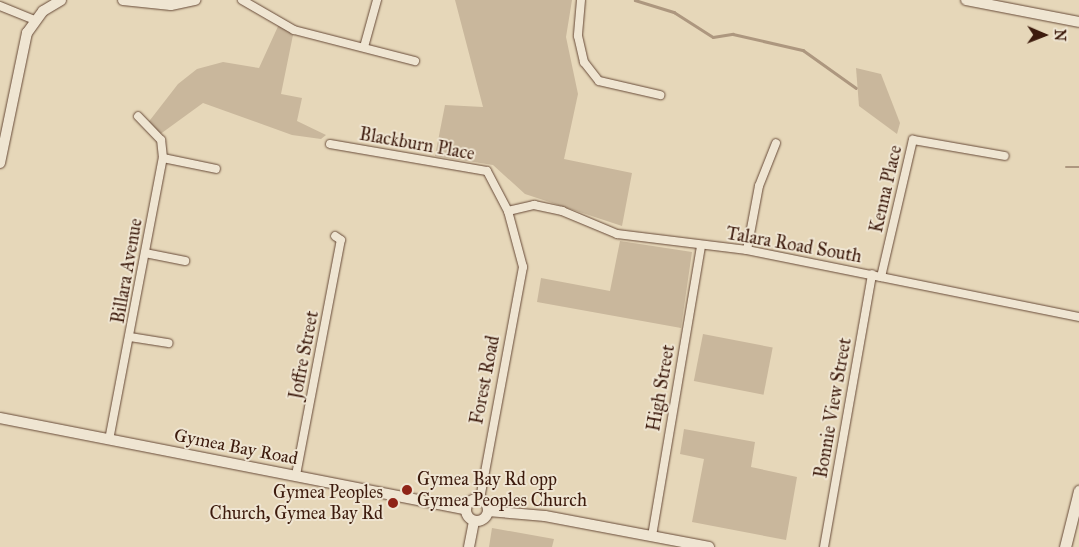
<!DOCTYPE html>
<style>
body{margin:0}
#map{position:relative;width:1079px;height:547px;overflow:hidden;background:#e6d7b9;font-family:"IM FELL Great Primer",serif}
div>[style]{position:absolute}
.green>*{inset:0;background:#c9b79c;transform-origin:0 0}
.stream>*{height:2.5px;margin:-1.25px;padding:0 1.25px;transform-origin:1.25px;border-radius:1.25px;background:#ad977f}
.roads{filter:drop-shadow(0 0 1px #674a38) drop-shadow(0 0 1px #674a38)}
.minor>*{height:8px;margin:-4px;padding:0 4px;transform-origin:4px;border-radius:4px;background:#efe5d2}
.tertiary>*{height:10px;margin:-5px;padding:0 5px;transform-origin:5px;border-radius:5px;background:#efe5d2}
.tertiary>.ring{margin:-5px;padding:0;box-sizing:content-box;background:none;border:10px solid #efe5d2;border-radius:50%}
.secondary>*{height:11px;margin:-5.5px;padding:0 5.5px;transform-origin:5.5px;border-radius:5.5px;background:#efe5d2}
.dots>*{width:14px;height:14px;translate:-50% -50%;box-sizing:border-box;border:2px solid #efe5d2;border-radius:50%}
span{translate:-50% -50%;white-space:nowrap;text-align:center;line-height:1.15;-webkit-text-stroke:4px #efe5d2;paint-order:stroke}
.street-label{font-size:18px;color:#3d1b0d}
.poi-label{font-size:18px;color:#3d1b0d}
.left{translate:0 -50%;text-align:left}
.right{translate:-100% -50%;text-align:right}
.north{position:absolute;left:1019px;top:10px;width:50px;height:50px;-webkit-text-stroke:4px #efe5d2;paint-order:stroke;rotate:91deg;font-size:14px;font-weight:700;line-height:20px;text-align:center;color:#3d1b0d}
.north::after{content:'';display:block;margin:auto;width:18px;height:22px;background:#3d1b0d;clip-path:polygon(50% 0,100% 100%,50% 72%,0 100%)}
</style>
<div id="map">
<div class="green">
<i style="clip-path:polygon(455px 0,572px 0,566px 37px,578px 94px,564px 159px,632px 173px,622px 226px,525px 194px,493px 165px,435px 156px,445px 105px,483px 107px)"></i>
<i style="clip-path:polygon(280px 22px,294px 30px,281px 94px,302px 98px,297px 121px,326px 135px,321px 139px,292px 135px,203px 103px,159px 135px,147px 124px,178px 84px,197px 69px,223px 62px,259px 68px)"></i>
<i style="clip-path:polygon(856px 68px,881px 74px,900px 123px,897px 134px,859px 106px)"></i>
<i style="clip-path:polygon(620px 241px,692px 252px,681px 328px,537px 302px,541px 278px,610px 291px)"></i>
<i style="left:703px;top:334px;width:71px;height:48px;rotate:11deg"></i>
<i style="clip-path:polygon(684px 429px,755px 442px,751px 467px,797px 477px,786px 540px,692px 522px,704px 459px,680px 454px)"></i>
<i style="clip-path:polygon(492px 528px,554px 539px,552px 547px,489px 547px)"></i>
</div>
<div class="stream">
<i style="left:635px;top:0;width:41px;rotate:17.1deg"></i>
<i style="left:674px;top:12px;width:46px;rotate:32.7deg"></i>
<i style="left:713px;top:37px;width:20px;rotate:-9deg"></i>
<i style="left:733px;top:34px;width:72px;rotate:12.9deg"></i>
<i style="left:803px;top:50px;width:65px;rotate:35.6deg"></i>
<i style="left:1066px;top:167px;width:13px"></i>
</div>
<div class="roads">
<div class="minor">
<i style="left:242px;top:0;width:60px;rotate:30deg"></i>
<i style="left:294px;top:30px;width:125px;rotate:14.4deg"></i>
<i style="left:581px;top:0;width:36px;rotate:95deg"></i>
<i style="left:578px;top:36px;width:27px;rotate:77deg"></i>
<i style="left:584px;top:62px;width:24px;rotate:52deg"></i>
<i style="left:599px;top:81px;width:63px;rotate:12.9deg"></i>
<i style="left:0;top:6px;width:37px;rotate:22deg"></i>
<i style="left:364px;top:47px;width:49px;rotate:-74.5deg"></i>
<i style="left:330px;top:144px;width:159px;rotate:9.8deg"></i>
<i style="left:487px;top:171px;width:45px;rotate:62.3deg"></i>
<i style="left:508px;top:211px;width:58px;rotate:75deg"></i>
<i style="left:523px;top:267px;width:235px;rotate:100.5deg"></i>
<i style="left:163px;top:158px;width:54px;rotate:11.7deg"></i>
<i style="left:508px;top:211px;width:27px;rotate:-13deg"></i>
<i style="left:534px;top:205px;width:29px;rotate:12deg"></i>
<i style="left:562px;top:211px;width:60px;rotate:22.7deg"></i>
<i style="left:617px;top:234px;width:131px;rotate:7deg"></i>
<i style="left:747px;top:250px;width:339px;rotate:11.4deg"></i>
<i style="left:747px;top:250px;width:65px;rotate:-79.4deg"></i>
<i style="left:759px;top:186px;width:46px;rotate:-68.4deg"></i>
<i style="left:145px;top:253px;width:41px;rotate:11.3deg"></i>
<i style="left:881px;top:277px;width:141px;rotate:-76.9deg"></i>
<i style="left:913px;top:140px;width:93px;rotate:9.9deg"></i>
<i style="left:130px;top:337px;width:39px;rotate:9deg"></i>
<i style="left:109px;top:440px;width:287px;rotate:-79.2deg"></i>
<i style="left:163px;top:158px;width:18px;rotate:-96deg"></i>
<i style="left:161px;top:140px;width:33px;rotate:-134deg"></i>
<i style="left:296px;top:475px;width:239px;rotate:-79.2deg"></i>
<i style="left:341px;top:240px;width:7px;rotate:-146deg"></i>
<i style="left:652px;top:536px;width:295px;rotate:-80.4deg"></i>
<i style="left:824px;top:547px;width:277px;rotate:-80deg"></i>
</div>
<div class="tertiary">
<i style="left:123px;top:0;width:48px;rotate:5.9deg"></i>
<i style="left:171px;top:5px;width:25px;rotate:-12deg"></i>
<i style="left:966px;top:0;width:115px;rotate:11deg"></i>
<i style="left:0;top:163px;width:133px;rotate:-78.3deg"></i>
<i style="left:27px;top:33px;width:27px;rotate:-54deg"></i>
<i style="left:43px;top:11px;width:21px;rotate:-31deg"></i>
<i style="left:0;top:418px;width:474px;rotate:11.1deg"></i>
<i class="ring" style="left:466px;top:499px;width:12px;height:12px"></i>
<i style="left:488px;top:511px;width:57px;rotate:5deg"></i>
<i style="left:545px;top:516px;width:167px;rotate:10.7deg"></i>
<i style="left:469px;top:547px;width:26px;rotate:-79deg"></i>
</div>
<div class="secondary">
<i style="left:1065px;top:547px;width:58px;rotate:-76deg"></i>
</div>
</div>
<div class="dots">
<i style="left:407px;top:490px;background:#8f2418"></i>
<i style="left:393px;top:503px;background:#8f2418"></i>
</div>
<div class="street-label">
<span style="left:417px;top:144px;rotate:10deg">Blackburn Place</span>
<span style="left:886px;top:189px;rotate:-77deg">Kenna Place</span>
<span style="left:794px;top:245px;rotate:10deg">Talara Road South</span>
<span style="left:127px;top:271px;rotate:-80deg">Billara Avenue</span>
<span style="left:304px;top:355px;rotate:-79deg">Joffre Street</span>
<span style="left:485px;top:380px;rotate:-79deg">Forest Road</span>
<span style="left:661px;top:388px;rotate:-80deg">High Street</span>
<span style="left:833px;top:408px;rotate:-80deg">Bonnie View Street</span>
<span style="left:236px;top:447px;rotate:11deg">Gymea Bay Road</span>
</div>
<div class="poi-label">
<span class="left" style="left:417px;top:490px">Gymea Bay Rd opp<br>Gymea Peoples Church</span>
<span class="right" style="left:383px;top:503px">Gymea Peoples<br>Church, Gymea Bay Rd</span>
</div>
<div class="north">N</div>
</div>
